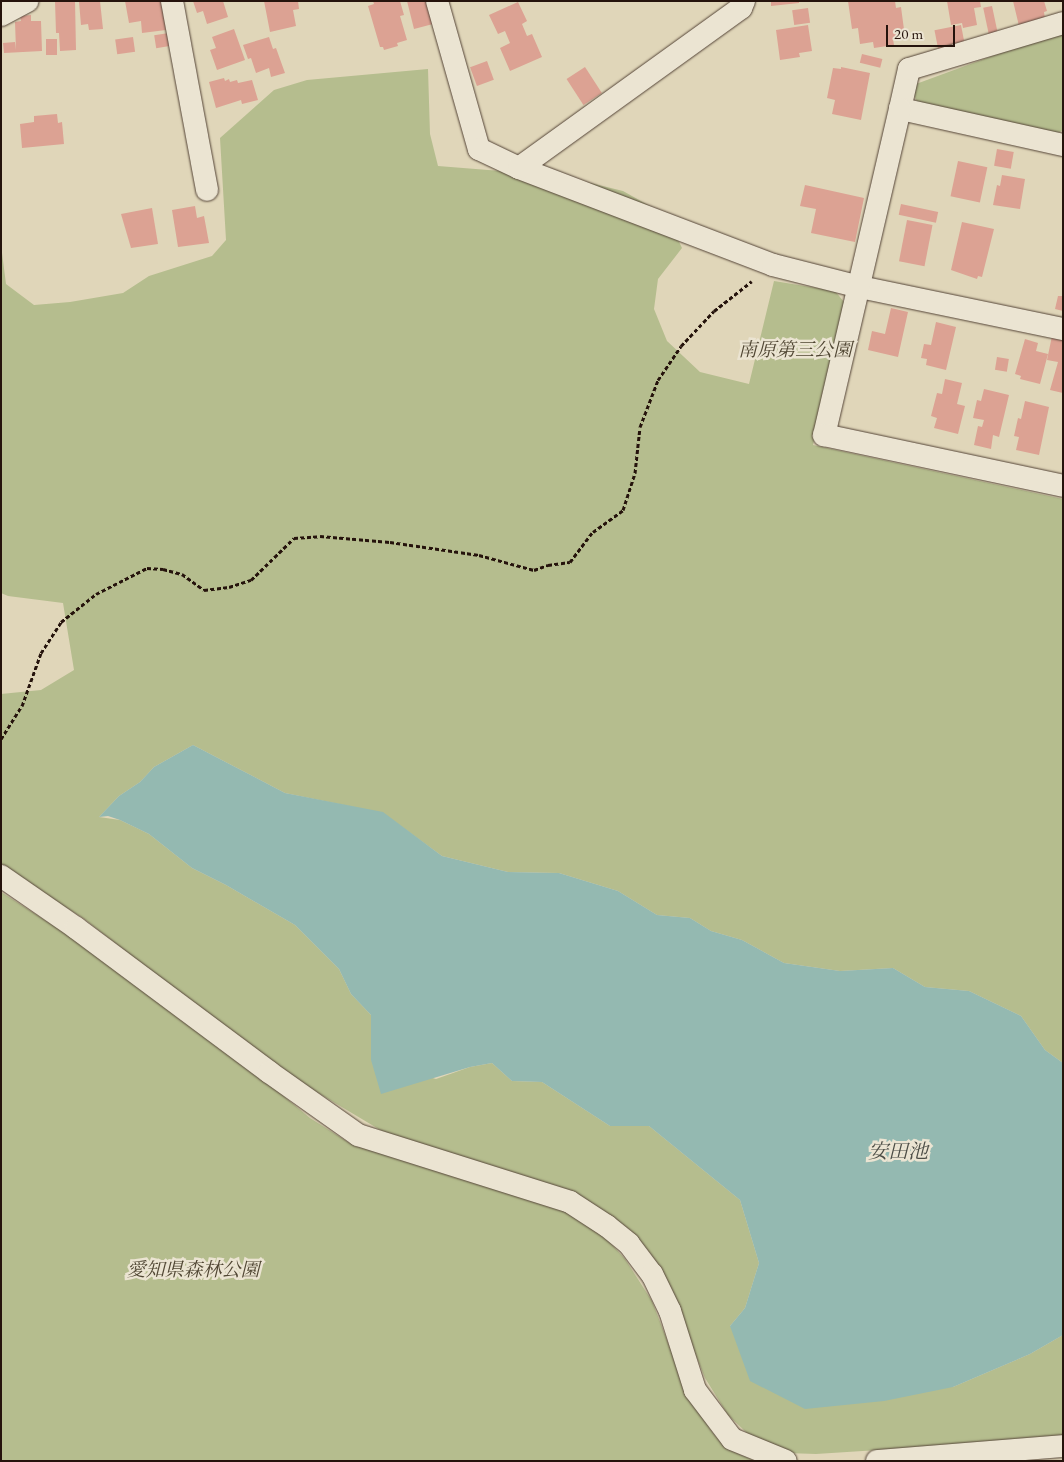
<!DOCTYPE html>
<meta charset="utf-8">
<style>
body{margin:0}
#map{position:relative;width:1064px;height:1462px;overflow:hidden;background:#e0d6b9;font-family:"EB Garamond","Noto Serif JP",serif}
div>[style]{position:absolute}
.green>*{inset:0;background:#b5bd8e}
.water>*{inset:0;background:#94b9b1}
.building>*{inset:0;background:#dca293;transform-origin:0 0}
.path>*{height:3px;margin-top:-1.5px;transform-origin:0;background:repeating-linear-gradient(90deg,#25130c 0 4px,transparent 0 6.5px)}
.roads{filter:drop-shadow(0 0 1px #544437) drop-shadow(0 0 1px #544437)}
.minor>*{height:22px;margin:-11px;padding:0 11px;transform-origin:11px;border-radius:11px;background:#ebe4d2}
span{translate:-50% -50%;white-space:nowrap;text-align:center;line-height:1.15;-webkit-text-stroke:5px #ebe4d2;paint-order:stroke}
.park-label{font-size:19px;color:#504633;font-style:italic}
.water-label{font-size:20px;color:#4c4d46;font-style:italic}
.frame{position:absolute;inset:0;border:2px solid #25130c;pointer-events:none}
.scale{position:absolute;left:886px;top:25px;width:69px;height:22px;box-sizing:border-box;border:2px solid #25130c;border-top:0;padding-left:6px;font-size:15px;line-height:18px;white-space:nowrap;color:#25130c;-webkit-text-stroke:4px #ebe4d2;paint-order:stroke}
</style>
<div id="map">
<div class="green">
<i style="clip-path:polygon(1063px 30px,1063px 130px,1058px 133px,918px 104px,914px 95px,916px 84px)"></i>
<i style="clip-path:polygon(428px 69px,430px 134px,438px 166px,562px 176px,623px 191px,666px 215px,682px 248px,658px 279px,654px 309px,667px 341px,700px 372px,749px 384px,774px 281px,835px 291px,844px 302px,813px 445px,1063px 499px,1063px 1063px,1045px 1050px,1021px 1016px,969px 991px,925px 987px,893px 968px,840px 971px,784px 963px,742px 940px,711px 931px,690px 918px,657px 915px,618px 891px,559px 873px,508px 872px,442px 856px,383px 813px,285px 793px,193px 745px,154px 767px,140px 782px,119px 796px,99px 817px,120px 820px,149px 834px,192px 868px,226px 885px,295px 925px,339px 969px,351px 994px,371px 1015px,371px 1060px,436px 1079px,470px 1067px,492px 1063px,512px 1081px,542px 1082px,610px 1126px,649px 1126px,740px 1200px,759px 1263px,745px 1308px,730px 1326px,953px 1387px,1030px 1354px,1063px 1335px,1063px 1438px,816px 1454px,786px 1453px,747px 1433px,728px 1415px,705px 1378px,673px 1299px,650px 1253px,630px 1230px,605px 1212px,387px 1134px,273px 1066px,83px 918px,1px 867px,1px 694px,41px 690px,74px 670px,63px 603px,8px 596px,1px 593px,1px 245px,6px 284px,34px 305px,70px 302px,123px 293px,149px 276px,212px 256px,226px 240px,220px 138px,274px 90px,307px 80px)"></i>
<i style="clip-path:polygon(1px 892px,68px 935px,263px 1079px,310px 1118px,351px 1144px,401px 1156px,562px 1209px,606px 1238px,625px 1259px,652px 1301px,687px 1392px,710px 1429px,725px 1448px,755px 1461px,1px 1461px)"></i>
</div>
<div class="water">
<i style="clip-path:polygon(193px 745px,285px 793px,383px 812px,442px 856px,508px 872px,559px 873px,618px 891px,657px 915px,690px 918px,711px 931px,742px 940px,784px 963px,840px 971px,893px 968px,925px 987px,969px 991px,1021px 1016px,1045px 1050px,1063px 1063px,1063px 1335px,1030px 1354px,953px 1387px,884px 1401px,805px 1409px,750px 1381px,730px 1326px,745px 1308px,759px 1263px,740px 1200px,649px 1126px,610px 1126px,542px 1082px,512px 1081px,492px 1063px,470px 1067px,381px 1094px,371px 1060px,371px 1015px,351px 994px,339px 969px,295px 925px,226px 885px,192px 868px,149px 834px,120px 820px,108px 816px,99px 817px,119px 796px,140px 782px,154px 767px)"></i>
</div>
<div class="building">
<i style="clip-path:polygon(55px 1px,75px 1px,76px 50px,60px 51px,59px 33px,56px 33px)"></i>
<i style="clip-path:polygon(88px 1px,100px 1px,103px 29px,89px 30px,88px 24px,81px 25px,79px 2px)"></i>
<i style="clip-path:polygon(125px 1px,161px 1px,166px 30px,142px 33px,141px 21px,129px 23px)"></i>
<i style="clip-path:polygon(193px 1px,223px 1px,228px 17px,207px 24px,203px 11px,197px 13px)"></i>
<i style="clip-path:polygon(264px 1px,298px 1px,299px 9px,293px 10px,296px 26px,270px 32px)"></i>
<i style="clip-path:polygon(373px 1px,400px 1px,404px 15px,400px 16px,407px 40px,397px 43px,398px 46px,384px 50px,383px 47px,380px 47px,368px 6px,374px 4px)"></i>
<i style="clip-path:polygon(407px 1px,426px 1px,433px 24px,414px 29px)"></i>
<i style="clip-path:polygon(771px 1px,799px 1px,799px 3px,771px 6px)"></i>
<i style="clip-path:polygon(848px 1px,895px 1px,896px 8px,901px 7px,905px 37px,893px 39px,894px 45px,874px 48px,873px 42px,860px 44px,858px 28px,852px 29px)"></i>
<i style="clip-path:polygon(947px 1px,980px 1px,981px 7px,974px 8px,977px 25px,963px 28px,962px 23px,951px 25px)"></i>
<i style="clip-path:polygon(1013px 1px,1044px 1px,1047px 11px,1044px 12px,1045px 19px,1019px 26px)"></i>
<i style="clip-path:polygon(518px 2px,527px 21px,522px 24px,527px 36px,532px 34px,542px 57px,510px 71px,500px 48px,510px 43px,505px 31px,498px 34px,489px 15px)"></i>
<i style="left:992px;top:6px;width:33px;height:9px;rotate:78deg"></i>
<i style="left:808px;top:8px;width:15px;height:16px;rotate:82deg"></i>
<i style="clip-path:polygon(31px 15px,31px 21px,41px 21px,42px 51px,4px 53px,3px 43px,15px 42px,16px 50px,15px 22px,21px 21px,20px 16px)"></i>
<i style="clip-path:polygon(808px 25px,812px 51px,799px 53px,800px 57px,780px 60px,776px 30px)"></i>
<i style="left:961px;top:25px;width:20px;height:27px;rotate:79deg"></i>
<i style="clip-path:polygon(234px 29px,245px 60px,217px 70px,210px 50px,216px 48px,212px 37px)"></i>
<i style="left:169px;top:33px;width:13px;height:15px;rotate:81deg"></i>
<i style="left:133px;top:37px;width:15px;height:18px;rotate:82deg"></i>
<i style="clip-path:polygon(269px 37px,273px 49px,276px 48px,285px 73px,271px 77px,269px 68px,256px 73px,251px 58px,248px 59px,243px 45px)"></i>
<i style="left:46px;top:39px;width:11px;height:16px"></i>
<i style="left:862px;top:54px;width:21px;height:9px;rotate:14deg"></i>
<i style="left:487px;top:61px;width:20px;height:18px;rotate:70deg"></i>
<i style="left:585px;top:67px;width:31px;height:22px;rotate:57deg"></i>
<i style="clip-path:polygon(841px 67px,870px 73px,861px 120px,832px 114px,835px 100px,827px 98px,833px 68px,841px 69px)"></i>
<i style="clip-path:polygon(224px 78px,225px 81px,229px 79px,230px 82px,237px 80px,238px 83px,252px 80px,258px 100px,242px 104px,241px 100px,216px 108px,209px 82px)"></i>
<i style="clip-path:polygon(57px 114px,58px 123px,62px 122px,64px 144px,22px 148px,20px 124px,34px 122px,34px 116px)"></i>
<i style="left:997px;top:149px;width:17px;height:17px;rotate:10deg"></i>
<i style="left:958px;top:161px;width:30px;height:36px;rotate:12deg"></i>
<i style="clip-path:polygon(1002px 175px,1025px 179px,1020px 209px,993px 205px,997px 185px,1000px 186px)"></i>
<i style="clip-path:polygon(805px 185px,864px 198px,855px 242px,811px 233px,816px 209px,800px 206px)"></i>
<i style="left:901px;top:204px;width:38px;height:11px;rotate:12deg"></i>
<i style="clip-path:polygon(195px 206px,197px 218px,204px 216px,209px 243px,178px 247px,172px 210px)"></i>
<i style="clip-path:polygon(152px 208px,158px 244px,131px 248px,121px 214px)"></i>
<i style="left:907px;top:220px;width:26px;height:42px;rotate:11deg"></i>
<i style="clip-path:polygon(962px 222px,994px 229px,982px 277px,978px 276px,977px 279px,951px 270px)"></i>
<i style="clip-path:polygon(1058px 296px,1063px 296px,1063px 311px,1055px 309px)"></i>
<i style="clip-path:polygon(891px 308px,908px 312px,898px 357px,868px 350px,872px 331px,885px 334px)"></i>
<i style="clip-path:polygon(936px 322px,956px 327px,946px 370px,926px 365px,927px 359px,921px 358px,924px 344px,931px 345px)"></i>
<i style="clip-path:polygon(1052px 336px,1063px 338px,1063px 393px,1050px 390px,1058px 362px,1047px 360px)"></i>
<i style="clip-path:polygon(1025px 339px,1038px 343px,1036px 351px,1048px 354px,1040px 384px,1020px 379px,1021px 376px,1015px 374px)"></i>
<i style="left:997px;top:357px;width:12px;height:13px;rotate:9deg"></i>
<i style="clip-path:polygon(945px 379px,962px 383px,957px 404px,965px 406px,958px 434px,934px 428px,937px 418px,931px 416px,937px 393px,942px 394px)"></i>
<i style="clip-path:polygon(984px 389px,1009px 395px,999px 437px,993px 435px,991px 449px,974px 445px,978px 426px,982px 427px,984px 420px,973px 418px,977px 400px,981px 401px)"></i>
<i style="clip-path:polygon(1025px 401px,1049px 407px,1039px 455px,1016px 450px,1019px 437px,1014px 436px,1018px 418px,1021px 419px)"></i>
</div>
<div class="path">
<i style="left:1px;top:739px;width:39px;rotate:-58deg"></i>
<i style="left:22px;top:706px;width:56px;rotate:-70.3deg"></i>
<i style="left:41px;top:653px;width:37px;rotate:-57deg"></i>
<i style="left:61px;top:622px;width:45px;rotate:-38.7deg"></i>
<i style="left:96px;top:594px;width:57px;rotate:-27deg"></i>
<i style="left:147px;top:568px;width:16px;rotate:4deg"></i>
<i style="left:163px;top:569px;width:20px;rotate:15deg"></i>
<i style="left:182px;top:574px;width:27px;rotate:36deg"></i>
<i style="left:204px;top:590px;width:25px;rotate:-7deg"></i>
<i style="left:229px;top:587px;width:23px;rotate:-18deg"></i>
<i style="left:251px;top:580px;width:60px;rotate:-44.3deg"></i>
<i style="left:294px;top:538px;width:26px;rotate:-4deg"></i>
<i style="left:320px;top:536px;width:70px;rotate:4.9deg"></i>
<i style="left:390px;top:542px;width:90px;rotate:8.3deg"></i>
<i style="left:479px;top:555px;width:57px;rotate:15.3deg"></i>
<i style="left:534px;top:570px;width:15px;rotate:-20deg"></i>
<i style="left:548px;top:565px;width:22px;rotate:-8deg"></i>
<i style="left:570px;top:562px;width:38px;rotate:-53deg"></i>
<i style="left:593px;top:532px;width:37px;rotate:-36deg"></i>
<i style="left:623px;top:510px;width:39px;rotate:-72deg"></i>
<i style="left:635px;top:473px;width:46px;rotate:-83.8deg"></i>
<i style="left:640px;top:427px;width:50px;rotate:-69deg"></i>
<i style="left:658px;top:380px;width:41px;rotate:-55.9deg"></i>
<i style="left:681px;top:346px;width:48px;rotate:-46.7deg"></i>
<i style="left:714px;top:311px;width:48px;rotate:-38.3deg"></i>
</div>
<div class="roads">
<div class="minor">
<i style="left:172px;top:1px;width:192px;rotate:79.5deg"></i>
<i style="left:437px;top:1px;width:154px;rotate:74.2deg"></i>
<i style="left:479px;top:149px;width:44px;rotate:25.4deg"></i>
<i style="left:519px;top:168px;width:272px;rotate:20.9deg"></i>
<i style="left:773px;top:265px;width:90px;rotate:14.2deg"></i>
<i style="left:860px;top:287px;width:207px;rotate:11.7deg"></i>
<i style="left:1px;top:15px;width:30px;rotate:-28deg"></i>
<i style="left:900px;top:109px;width:41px;rotate:-77.3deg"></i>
<i style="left:909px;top:69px;width:161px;rotate:-16.6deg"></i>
<i style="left:1063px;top:145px;width:167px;rotate:-167.5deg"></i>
<i style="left:900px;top:109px;width:335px;rotate:103.1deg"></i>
<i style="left:824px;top:435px;width:244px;rotate:12deg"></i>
<i style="left:519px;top:168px;width:274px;rotate:-35.8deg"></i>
<i style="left:741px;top:8px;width:8px;rotate:-67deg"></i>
<i style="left:1px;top:876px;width:91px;rotate:34.7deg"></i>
<i style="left:76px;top:928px;width:241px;rotate:36.7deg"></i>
<i style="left:269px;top:1072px;width:109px;rotate:35.3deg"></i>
<i style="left:358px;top:1135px;width:222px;rotate:17.5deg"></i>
<i style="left:570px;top:1202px;width:44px;rotate:33deg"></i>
<i style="left:607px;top:1226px;width:28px;rotate:39deg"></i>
<i style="left:629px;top:1244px;width:38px;rotate:53deg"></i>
<i style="left:652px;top:1274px;width:41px;rotate:64.1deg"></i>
<i style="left:670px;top:1311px;width:83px;rotate:72.4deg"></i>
<i style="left:695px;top:1390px;width:61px;rotate:52.9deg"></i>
<i style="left:732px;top:1439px;width:58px;rotate:22.2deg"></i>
<i style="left:877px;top:1461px;width:187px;rotate:-4.6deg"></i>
</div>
</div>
<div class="park-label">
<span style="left:795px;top:350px">南原第三公園</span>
<span style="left:193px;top:1270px">愛知県森林公園</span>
</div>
<div class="water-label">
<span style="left:898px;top:1151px">安田池</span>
</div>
<div class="frame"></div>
<div class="scale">20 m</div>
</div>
